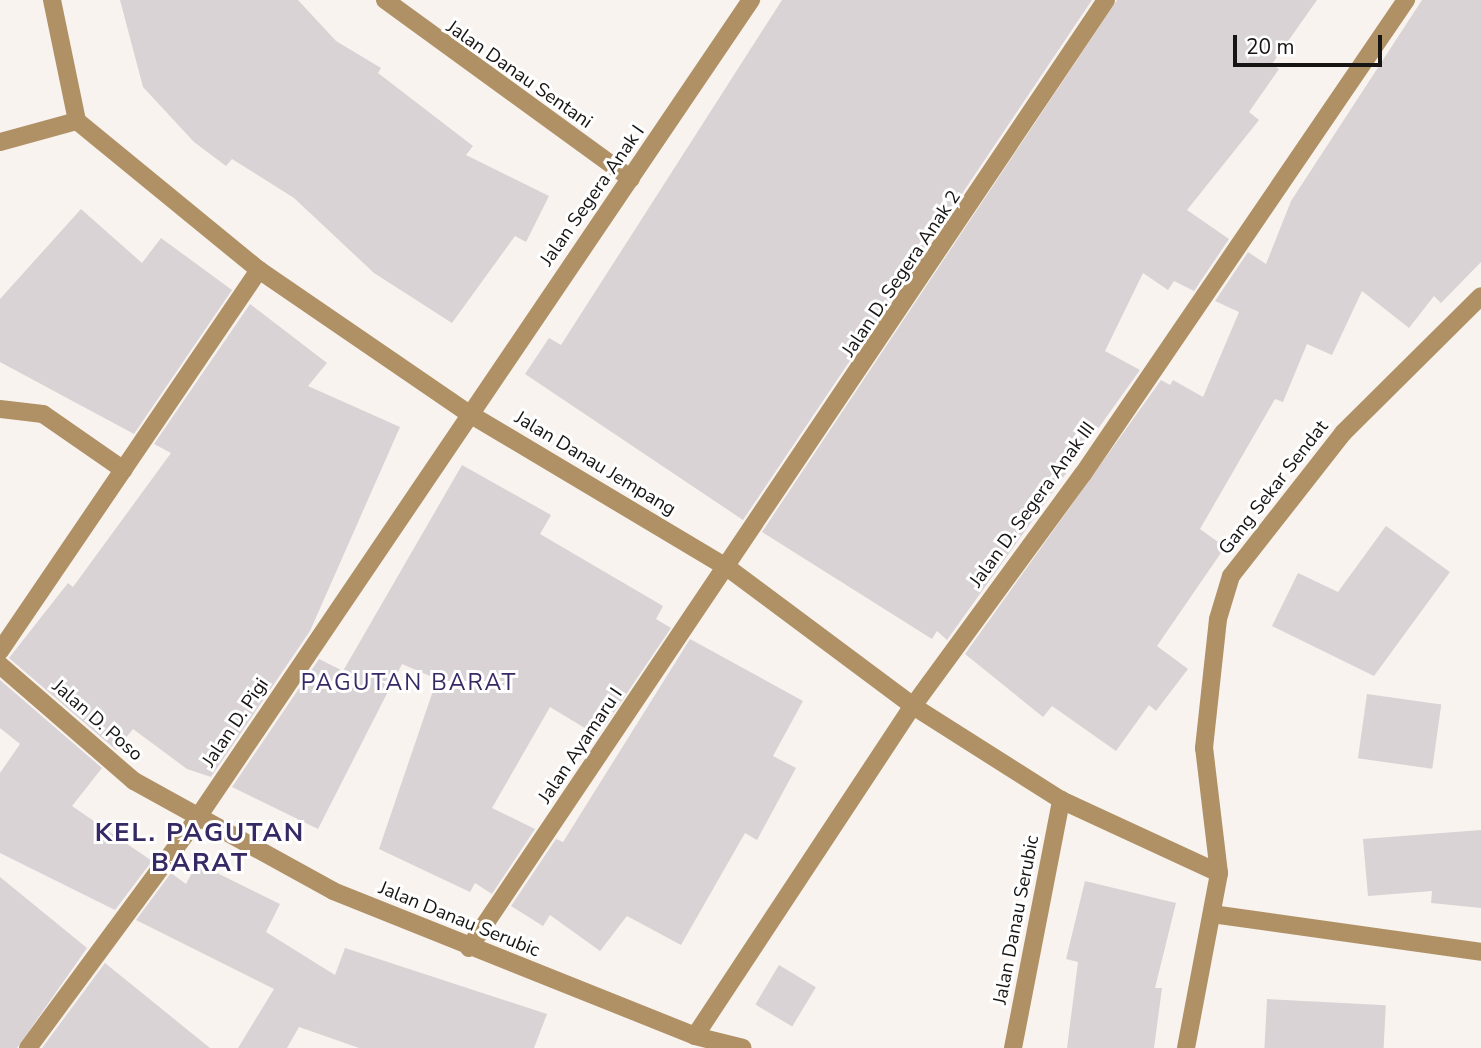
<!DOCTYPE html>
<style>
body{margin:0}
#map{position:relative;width:1481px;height:1048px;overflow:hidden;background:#f8f3ef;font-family:"Nunito Sans",sans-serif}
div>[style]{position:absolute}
.building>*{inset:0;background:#d9d3d5;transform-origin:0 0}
.minor>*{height:18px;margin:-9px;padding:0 9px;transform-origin:9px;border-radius:9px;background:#b09165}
span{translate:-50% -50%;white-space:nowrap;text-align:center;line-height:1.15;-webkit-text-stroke:6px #fff;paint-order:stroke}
.street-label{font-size:19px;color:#171514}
.quarter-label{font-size:23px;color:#362964;letter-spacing:2px}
.district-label{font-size:26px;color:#362964;font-weight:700;letter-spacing:2px}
.scale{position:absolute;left:1233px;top:35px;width:149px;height:32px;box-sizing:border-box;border:4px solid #171514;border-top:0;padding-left:9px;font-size:21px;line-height:24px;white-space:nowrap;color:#171514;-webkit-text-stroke:5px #fff;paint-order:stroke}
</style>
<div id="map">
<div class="building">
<i style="clip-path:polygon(120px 0,298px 0,336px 41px,381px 68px,378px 73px,473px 146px,466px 155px,549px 196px,526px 242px,515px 236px,452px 323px,374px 273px,294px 198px,232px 159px,226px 166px,194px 142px,143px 87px)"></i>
<i style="clip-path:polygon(782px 0,1092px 0,743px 520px,525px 374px,549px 338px,561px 345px)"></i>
<i style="clip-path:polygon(1117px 0,1317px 0,1272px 64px,1279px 69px,1249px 112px,1259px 120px,1187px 210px,1229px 239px,1194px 291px,1174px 281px,1168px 290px,1143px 273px,1105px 351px,1140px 370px,947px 640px,937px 631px,932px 639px,762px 532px)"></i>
<i style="clip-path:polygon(1422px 0,1481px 0,1481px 262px,1441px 303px,1434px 296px,1409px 328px,1362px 291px,1332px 355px,1307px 344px,1283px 402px,1275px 399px,1200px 529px,1225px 547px,1157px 646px,1188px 669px,1156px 711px,1149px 705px,1116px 751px,1052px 706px,1043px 717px,965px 654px,1161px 380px,1170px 385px,1173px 380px,1203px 397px,1239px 312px,1215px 301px,1248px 252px,1266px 264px,1291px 201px)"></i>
<i style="clip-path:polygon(81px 209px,142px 263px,161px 238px,232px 290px,134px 434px,0 362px,0 299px)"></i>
<i style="clip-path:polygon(250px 304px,327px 363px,308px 386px,400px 427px,310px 631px,211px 777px,187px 769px,133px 729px,116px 750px,9px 658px,68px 583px,73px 587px,171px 453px,154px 444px)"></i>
<i style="clip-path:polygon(462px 465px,551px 515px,540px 534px,663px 606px,656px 619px,671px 628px,598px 736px,550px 707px,492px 808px,535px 829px,492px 894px,475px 883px,470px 892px,379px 849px,437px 679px,402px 664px,318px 829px,232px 787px,319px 659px,343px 671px)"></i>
<i style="clip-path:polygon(1386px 526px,1450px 572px,1374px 676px,1272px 626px,1298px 573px,1338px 592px)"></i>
<i style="clip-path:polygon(690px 639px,803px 701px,773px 756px,796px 768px,757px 840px,745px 833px,681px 945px,627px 916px,600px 951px,550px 915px,543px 926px,511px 906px,556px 839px,563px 842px)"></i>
<i style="clip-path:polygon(0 680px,102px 768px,72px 806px,152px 861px,115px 910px,0 853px,0 773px,20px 744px,0 728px)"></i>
<i style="left:1367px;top:694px;width:75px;height:65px;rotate:8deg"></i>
<i style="clip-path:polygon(1481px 830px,1481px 908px,1431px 903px,1432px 891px,1368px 896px,1363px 839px)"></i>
<i style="clip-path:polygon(197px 863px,280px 904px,266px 932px,335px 975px,345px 948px,547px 1014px,534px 1048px,359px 1048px,299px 1027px,287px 1048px,238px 1048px,274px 989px,136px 920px,171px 873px,186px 884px)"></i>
<i style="clip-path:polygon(0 877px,87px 948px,17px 1048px,0 1048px)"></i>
<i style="clip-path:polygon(1085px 881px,1176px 903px,1155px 988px,1162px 988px,1154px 1048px,1067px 1048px,1078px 962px,1066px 959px)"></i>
<i style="clip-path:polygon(105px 963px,210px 1048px,42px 1048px)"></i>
<i style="left:779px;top:965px;width:43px;height:46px;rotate:31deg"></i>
<i style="left:1267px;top:999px;width:119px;height:49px;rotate:3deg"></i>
</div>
<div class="minor">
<i style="left:52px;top:0;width:124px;rotate:78.3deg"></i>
<i style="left:77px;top:121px;width:235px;rotate:39.3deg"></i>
<i style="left:259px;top:270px;width:253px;rotate:34.4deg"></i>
<i style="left:468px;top:413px;width:303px;rotate:30.8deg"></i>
<i style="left:728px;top:568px;width:231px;rotate:36.7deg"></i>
<i style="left:913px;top:706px;width:175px;rotate:32.4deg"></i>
<i style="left:1061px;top:800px;width:174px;rotate:24.8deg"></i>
<i style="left:385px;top:0;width:304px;rotate:36deg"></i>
<i style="left:0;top:142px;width:80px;rotate:-15.3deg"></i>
<i style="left:0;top:409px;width:43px;rotate:6.6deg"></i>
<i style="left:43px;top:414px;width:98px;rotate:34.7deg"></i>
<i style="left:0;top:651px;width:461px;rotate:-55.8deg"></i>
<i style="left:0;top:665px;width:177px;rotate:40.9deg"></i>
<i style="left:134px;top:781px;width:227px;rotate:28.9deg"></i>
<i style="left:333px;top:891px;width:390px;rotate:21.8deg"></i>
<i style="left:695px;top:1036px;width:49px;rotate:14deg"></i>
<i style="left:1212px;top:914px;width:272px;rotate:8deg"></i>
<i style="left:469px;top:948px;width:1142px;rotate:-56.1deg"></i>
<i style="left:695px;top:1036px;width:396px;rotate:-56.6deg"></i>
<i style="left:913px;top:706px;width:288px;rotate:-53.8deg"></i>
<i style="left:1083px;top:474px;width:574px;rotate:-55.73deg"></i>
<i style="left:28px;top:1048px;width:287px;rotate:-53.6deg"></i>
<i style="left:198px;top:817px;width:987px;rotate:-55.91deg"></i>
<i style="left:1013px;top:1048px;width:253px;rotate:-79deg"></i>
<i style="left:1186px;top:1048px;width:178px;rotate:-79.3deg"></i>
<i style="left:1219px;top:873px;width:126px;rotate:-96.8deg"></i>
<i style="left:1204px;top:748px;width:130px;rotate:-83.8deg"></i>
<i style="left:1218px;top:619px;width:45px;rotate:-73.2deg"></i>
<i style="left:1231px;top:576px;width:182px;rotate:-51.9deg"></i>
<i style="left:1343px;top:433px;width:194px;rotate:-44.8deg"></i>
</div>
<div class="street-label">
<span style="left:519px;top:75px;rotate:35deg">Jalan Danau Sentani</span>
<span style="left:593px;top:196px;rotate:-55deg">Jalan Segera Anak I</span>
<span style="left:902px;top:274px;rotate:-56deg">Jalan D. Segera Anak 2</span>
<span style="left:595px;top:464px;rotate:31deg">Jalan Danau Jempang</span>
<span style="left:1274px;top:488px;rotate:-52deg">Gang Sekar Sendat</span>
<span style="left:1033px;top:505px;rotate:-54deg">Jalan D. Segera Anak III</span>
<span style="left:97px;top:721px;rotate:41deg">Jalan D. Poso</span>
<span style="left:236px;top:723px;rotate:-56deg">Jalan D. Pigi</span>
<span style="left:581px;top:746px;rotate:-56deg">Jalan Ayamaru I</span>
<span style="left:459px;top:920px;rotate:22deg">Jalan Danau Serubic</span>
<span style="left:1017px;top:920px;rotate:-79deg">Jalan Danau Serubic</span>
</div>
<div class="quarter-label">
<span style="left:409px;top:683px">PAGUTAN BARAT</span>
</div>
<div class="district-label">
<span style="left:200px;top:848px">KEL. PAGUTAN<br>BARAT</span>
</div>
<div class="scale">20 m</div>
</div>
